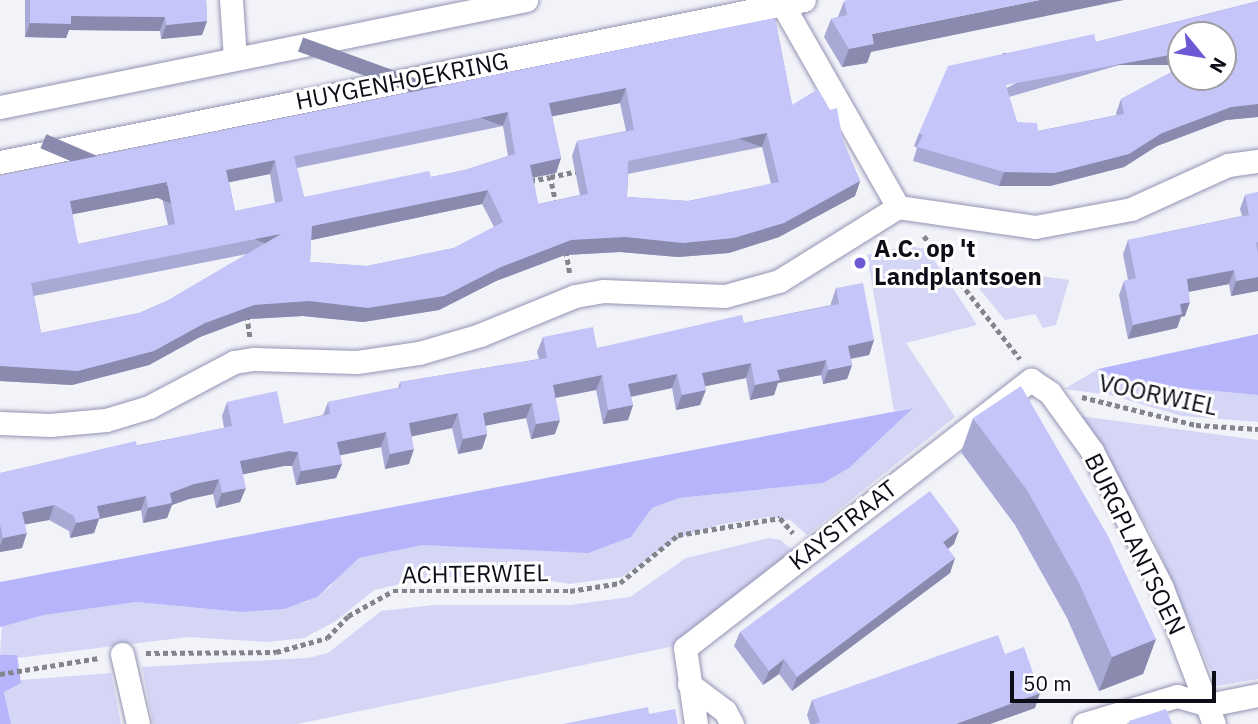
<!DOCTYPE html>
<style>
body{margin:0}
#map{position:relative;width:1258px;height:724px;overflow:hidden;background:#f2f2f9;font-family:"IBM Plex Sans",sans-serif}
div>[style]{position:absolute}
.green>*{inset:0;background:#d5d5f6}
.water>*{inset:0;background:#b6b4fa}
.path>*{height:4.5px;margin-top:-2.25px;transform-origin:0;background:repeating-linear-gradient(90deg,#84848d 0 5px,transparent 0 8.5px)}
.roads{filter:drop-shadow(0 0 2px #9393b3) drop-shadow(0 0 2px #9393b3)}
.street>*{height:23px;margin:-11.5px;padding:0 11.5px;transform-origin:11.5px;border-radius:11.5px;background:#fff}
.wall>*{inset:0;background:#a9a9d6}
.shaded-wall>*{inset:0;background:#8a8aae;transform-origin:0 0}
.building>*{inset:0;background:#c5c5f9}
.dots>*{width:19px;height:19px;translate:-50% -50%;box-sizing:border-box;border:4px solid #fff;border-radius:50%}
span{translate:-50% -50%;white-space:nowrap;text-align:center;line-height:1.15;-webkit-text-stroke:6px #fff;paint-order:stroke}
.street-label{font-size:24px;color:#0d0d18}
.poi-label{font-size:24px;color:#0d0d18;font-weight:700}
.left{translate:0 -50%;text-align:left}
.north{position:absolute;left:1167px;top:21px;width:70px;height:70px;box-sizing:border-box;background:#fff;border:2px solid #9e9ea3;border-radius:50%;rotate:120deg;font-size:19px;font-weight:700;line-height:28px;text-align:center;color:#0d0d18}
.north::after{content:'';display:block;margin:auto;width:24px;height:32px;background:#6c5ad4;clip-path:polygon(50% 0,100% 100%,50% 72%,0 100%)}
.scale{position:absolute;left:1010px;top:671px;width:206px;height:32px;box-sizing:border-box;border:4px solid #0d0d18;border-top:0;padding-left:9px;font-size:21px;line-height:24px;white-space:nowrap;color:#0d0d18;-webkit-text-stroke:5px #fff;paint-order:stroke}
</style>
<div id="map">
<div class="green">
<i style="clip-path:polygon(906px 246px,927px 249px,977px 325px,906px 343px,955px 417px,807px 535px,790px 520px,768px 517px,718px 525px,676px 539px,622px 577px,569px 584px,518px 575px,428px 578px,374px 590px,336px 621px,304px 638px,268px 642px,188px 637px,17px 658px,0 655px,2px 625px,44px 615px,136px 602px,241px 612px,306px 602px,330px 587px,345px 566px,359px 558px,423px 545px,631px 537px,652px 508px,679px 498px,823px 483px,911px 408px,894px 411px,867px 255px)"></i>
<i style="clip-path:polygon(1020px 273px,1069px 280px,1056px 325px,1043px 328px,1035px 314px,1005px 320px,969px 276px)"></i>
<i style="clip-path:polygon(1098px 369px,1125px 383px,1258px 395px,1258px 422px,1182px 416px,1110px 395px,1064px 389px)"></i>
<i style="clip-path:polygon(1080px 416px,1258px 440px,1258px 679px,1217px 686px,1151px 533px)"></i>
<i style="clip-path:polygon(769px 538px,781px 540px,798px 556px,675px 646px,297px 724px,153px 724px,142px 667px,308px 658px,328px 653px,381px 611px,433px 605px,570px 605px,630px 597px,686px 558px)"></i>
<i style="clip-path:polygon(111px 673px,121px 724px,11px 724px,4px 691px,21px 680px)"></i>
</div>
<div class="water">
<i style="clip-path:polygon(1258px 334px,1258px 395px,1125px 383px,1098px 369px)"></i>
<i style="clip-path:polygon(913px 408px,849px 468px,823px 483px,679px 498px,652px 508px,631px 537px,588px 553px,423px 545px,359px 558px,317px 597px,284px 609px,241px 612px,136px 602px,44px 615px,0 627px,0 582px)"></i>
<i style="clip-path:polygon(0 655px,17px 655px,21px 683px,4px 692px,11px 724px,0 724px)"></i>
</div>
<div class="path">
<i style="left:530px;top:181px;width:20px;rotate:-11deg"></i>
<i style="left:556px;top:205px;width:29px;rotate:-102deg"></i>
<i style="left:550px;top:177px;width:30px;rotate:-12deg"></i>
<i style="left:924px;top:236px;width:156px;rotate:52deg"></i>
<i style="left:566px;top:251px;width:22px;rotate:80deg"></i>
<i style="left:247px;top:315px;width:22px;rotate:82deg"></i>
<i style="left:1082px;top:397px;width:117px;rotate:13.8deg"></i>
<i style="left:1196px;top:425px;width:62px;rotate:3.7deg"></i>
<i style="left:146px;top:653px;width:130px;rotate:-0.4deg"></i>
<i style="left:276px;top:652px;width:53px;rotate:-15.4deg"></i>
<i style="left:327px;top:638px;width:30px;rotate:-46deg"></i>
<i style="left:348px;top:616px;width:51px;rotate:-29.1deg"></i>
<i style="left:393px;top:591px;width:177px"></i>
<i style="left:570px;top:591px;width:51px;rotate:-9.1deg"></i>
<i style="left:620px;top:583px;width:75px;rotate:-39.6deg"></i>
<i style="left:678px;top:535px;width:103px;rotate:-9.5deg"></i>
<i style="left:780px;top:518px;width:20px;rotate:49deg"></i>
<i style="left:0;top:674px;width:100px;rotate:-9.2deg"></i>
</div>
<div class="roads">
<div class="street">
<i style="left:231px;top:0;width:59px;rotate:86.1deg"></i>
<i style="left:780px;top:0;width:238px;rotate:60.3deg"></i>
<i style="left:0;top:107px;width:537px;rotate:-11.5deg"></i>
<i style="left:0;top:162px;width:820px;rotate:-11.39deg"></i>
<i style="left:0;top:423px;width:50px;rotate:2.3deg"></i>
<i style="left:50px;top:425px;width:56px;rotate:-5.1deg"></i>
<i style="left:106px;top:420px;width:45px;rotate:-16.8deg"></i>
<i style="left:149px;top:407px;width:96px;rotate:-27.9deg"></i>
<i style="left:234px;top:362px;width:20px;rotate:-9deg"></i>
<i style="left:254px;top:359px;width:103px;rotate:1.7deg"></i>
<i style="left:357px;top:362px;width:63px;rotate:-8.3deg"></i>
<i style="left:419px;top:353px;width:64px;rotate:-16.4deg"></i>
<i style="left:480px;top:335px;width:103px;rotate:-22.3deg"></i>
<i style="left:575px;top:296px;width:28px;rotate:-10deg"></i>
<i style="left:603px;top:291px;width:122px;rotate:2.3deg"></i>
<i style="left:725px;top:296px;width:56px;rotate:-15.5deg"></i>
<i style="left:779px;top:281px;width:140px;rotate:-31.9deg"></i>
<i style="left:898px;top:207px;width:138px;rotate:8.3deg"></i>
<i style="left:1035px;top:227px;width:98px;rotate:-10.6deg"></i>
<i style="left:1131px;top:209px;width:107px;rotate:-24.4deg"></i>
<i style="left:1228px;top:165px;width:30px;rotate:-8deg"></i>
<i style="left:122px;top:654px;width:72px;rotate:77.1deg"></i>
<i style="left:689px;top:684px;width:45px;rotate:36.9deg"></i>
<i style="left:725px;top:711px;width:15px;rotate:62deg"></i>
<i style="left:696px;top:724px;width:77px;rotate:-98.2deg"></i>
<i style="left:685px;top:648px;width:438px;rotate:-37.8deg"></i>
<i style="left:1031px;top:380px;width:23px;rotate:34deg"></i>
<i style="left:1050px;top:393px;width:72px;rotate:54.1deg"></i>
<i style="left:1092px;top:451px;width:154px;rotate:62.9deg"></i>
<i style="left:1162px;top:588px;width:146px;rotate:69.1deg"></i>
<i style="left:1084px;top:724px;width:97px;rotate:-16.8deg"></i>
<i style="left:1177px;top:696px;width:32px;rotate:16deg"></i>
<i style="left:1208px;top:705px;width:51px;rotate:-11.3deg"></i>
</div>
</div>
<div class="wall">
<i style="clip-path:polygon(25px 0,206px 0,207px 21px,202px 35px,161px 39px,160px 31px,69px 30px,66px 38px,25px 37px)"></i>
<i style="clip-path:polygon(844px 1px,871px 52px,867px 63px,842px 67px,824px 37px,831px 19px,838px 17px)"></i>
<i style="clip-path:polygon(evenodd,1258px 1px,1258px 117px,1226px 120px,1157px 146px,1124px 167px,1050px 186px,999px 186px,913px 161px,917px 148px,914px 146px,919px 133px,1096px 42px,1258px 1px,1223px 35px,1181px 67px,1121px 99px,1116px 113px,1117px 115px,1038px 131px,1017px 122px,1009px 97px,1223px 35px)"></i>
<i style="clip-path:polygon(evenodd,775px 18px,792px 105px,843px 141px,860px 181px,855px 196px,779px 237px,729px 253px,678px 257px,620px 252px,565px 255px,496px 281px,439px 310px,363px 322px,303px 316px,248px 319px,200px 337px,149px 365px,72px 385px,0 381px,0 176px,775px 18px,620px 103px,626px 131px,577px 141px,572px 156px,580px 195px,538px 204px,533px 178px,556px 173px,561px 158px,552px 116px,620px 103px,775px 18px,503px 126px,508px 156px,465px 170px,431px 177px,304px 197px,297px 168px,503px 126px,775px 18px,762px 147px,771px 184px,688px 201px,627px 197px,628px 174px,762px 147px,775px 18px,270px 174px,275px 203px,235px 211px,229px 182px,270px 174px,775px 18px,162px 197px,168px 225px,78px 244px,72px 214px,162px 197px,775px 18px,482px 204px,494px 227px,454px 248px,367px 266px,310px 262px,311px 240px,482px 204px,775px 18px,247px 254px,167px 301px,139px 313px,41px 333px,34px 296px,247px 254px)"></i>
<i style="clip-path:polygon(1258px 192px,1258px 291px,1231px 296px,1229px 284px,1189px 292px,1185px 316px,1181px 317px,1177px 328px,1128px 339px,1119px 295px,1124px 281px,1128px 280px,1123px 254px,1128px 240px,1242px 216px,1240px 209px,1245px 195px)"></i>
<i style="clip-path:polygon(836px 288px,874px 340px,869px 355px,851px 359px,852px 365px,847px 379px,823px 384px,821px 375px,778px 383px,774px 395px,750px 400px,746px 378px,705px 386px,700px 405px,676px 410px,672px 388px,631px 397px,633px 405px,628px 420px,603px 424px,596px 390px,556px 398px,555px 434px,531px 439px,526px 418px,502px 422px,486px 426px,487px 434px,482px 449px,458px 454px,452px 428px,412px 436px,409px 464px,385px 469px,381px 447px,340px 455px,342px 464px,336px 478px,296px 485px,292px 466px,284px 466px,243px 474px,240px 502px,216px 508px,213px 494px,189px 499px,172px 505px,167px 518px,143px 523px,141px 510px,99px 519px,94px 533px,70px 538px,69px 531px,49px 520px,25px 524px,22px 548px,0 552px,0 473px,224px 428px,222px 416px,227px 402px,284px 424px,323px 415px,328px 402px,398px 388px,400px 382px,539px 359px,537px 352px,543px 337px,597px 348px,744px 323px,831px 305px,831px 303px)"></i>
<i style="clip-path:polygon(973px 418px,1156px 639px,1143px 674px,1099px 691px,1067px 618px,1015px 525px,961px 452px)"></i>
<i style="clip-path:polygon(954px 544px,948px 549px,955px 558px,950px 573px,792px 691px,779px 674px,763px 685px,734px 646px,740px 632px)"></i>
<i style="clip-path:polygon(1005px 654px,1035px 708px,990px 724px,810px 724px,807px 715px,812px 700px)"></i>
</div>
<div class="shaded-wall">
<i style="clip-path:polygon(1040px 0,1124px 0,871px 52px,867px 63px,842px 67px,849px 49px,872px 34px)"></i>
<i style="clip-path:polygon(71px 16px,165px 17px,160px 31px,69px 30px,66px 38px,25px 37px,30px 23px)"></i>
<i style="clip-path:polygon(207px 21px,202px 35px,161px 39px,166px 25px)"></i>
<i style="left:1181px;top:53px;width:12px;height:178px;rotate:90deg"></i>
<i style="clip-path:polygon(626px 88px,620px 103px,544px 118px,549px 103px)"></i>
<i style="clip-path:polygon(1258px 104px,1258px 117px,1226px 120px,1157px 146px,1124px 167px,1050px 186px,999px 186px,1004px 172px,1162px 133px,1231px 107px)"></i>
<i style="left:508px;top:112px;width:15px;height:218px;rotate:110deg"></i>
<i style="left:767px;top:133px;width:15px;height:142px;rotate:110deg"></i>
<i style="clip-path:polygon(561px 158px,556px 173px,525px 179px,530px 165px)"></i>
<i style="clip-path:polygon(275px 160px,270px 174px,221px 184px,226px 170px)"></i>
<i style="clip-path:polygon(860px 181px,855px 196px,779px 237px,729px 253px,678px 257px,620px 252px,565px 255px,496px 281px,439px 310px,363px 322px,303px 316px,248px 319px,200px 337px,149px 365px,72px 385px,0 381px,0 366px,205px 323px,254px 305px,501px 267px,571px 240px)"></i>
<i style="clip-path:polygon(167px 182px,162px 197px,64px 216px,70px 201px)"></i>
<i style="clip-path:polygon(488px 190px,482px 204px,307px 241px,312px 226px)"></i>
<i style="left:281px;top:234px;width:15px;height:255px;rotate:113deg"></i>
<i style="clip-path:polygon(1234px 270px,1229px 284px,1182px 293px,1187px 279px)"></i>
<i style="clip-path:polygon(1258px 277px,1258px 291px,1231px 296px,1236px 281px)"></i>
<i style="clip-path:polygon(1190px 302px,1185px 316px,1181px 317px,1177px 328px,1128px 339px,1133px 325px,1180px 304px)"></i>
<i style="clip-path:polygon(874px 340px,869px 355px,843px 360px,848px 346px)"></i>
<i style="clip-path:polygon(826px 360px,821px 375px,778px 383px,774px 395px,750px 400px,755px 385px,777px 370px)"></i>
<i style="clip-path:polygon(751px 363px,746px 378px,697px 388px,702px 373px)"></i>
<i style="clip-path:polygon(852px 365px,847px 379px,823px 384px,828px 370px)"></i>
<i style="clip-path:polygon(677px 374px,672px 388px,623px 398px,628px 384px)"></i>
<i style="clip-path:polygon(602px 375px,596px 390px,548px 399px,553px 385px)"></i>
<i style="clip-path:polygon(706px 390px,700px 405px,676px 410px,682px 395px)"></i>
<i style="clip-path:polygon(532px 403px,526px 418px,478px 427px,483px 413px)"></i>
<i style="clip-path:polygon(633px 405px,628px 420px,603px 424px,608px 410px)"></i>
<i style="clip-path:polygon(458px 413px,452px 428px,404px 438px,409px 423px)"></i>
<i style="clip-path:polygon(560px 420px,555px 434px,531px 439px,536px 424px)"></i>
<i style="clip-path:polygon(386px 432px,381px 447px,332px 457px,337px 442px)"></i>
<i style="clip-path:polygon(487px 434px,482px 449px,458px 454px,463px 439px)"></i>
<i style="clip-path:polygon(414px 449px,409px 464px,385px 469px,390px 454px)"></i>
<i style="clip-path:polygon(289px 451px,298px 452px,292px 466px,284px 466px,235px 476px,240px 461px)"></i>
<i style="clip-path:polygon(342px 464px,336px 478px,296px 485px,301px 471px)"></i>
<i style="clip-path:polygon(219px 479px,213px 494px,189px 499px,172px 505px,167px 518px,143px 523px,148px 508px,170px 493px,194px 484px)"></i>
<i style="clip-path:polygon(246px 488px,240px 502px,216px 508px,222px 493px)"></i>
<i style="clip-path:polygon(146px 496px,141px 510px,99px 519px,94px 533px,70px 538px,76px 523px,97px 506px)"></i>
<i style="clip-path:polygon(54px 505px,49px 520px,17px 526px,22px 512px)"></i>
<i style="clip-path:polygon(959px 530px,954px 544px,938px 556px,943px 542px)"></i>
<i style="clip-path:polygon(27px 533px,22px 548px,0 552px,0 546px,3px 538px)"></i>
<i style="clip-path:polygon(955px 558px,950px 573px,792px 691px,797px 677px)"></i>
<i style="clip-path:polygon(1156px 639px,1143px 674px,1099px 691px,1112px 657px)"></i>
<i style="clip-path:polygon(784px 659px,779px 674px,763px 685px,769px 671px)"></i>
<i style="clip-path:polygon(1040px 693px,1035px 708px,990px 724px,956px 724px)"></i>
</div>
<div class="building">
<i style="clip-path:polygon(30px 0,206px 0,207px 21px,166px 25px,165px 17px,71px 16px,71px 24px,30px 23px)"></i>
<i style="clip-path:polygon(847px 0,1040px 0,872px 34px,874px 44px,849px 49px,831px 19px,847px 15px,844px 1px)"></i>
<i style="clip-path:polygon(evenodd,1258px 1px,1258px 104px,1231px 107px,1162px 133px,1129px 154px,1055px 173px,1004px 172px,917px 147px,923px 135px,919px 133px,948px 66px,1094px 34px,1096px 42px,1258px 1px,1181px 35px,1223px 35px,1223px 77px,1181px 77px,1181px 67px,1121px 99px,1124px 114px,1038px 131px,1037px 123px,1017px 122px,1006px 85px,1181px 53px,1181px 35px)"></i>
<i style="clip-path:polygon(evenodd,775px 18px,792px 105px,818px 89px,830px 110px,837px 108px,843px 141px,860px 181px,784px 223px,734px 238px,683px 243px,625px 237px,571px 240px,501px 267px,444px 296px,368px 308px,309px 301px,254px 305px,205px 323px,154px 351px,78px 371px,0 366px,0 176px,775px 18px,626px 88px,634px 130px,577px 141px,588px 194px,538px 204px,530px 165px,561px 158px,549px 103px,626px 88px,775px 18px,508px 112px,515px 154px,465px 170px,431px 177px,429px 171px,304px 197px,294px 156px,508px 112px,775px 18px,767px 133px,779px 182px,688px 201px,627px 197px,628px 161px,767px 133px,775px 18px,275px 160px,283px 201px,235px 211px,226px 170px,275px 160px,775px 18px,167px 182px,175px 224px,78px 244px,70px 201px,167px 182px,775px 18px,488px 190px,503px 222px,454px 248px,367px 266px,310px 262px,312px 226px,488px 190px,775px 18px,281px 234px,167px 301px,139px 313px,41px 333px,31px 283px,281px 234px)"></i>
<i style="clip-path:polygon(1258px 192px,1258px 242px,1256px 243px,1258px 254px,1258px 277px,1236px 281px,1234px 270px,1187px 279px,1190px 302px,1180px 304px,1182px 314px,1133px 325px,1124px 281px,1136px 278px,1128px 240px,1249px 215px,1245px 195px)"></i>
<i style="clip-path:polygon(863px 283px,874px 340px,848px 346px,852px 365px,828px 370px,826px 360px,777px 370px,780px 380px,755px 385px,751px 363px,702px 373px,706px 390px,682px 395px,677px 374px,628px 384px,633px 405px,608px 410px,602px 375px,553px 385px,560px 420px,536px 424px,532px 403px,483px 413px,487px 434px,463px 439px,458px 413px,409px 423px,414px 449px,390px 454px,386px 432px,337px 442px,342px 464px,301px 471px,298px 452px,289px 451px,240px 461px,246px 488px,222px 493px,219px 479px,194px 484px,170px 493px,172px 503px,148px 508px,146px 496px,97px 506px,100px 518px,76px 523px,74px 516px,54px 505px,22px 512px,27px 533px,3px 538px,0 524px,0 473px,136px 441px,137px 446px,232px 426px,227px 402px,277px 391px,284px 424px,330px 414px,328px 402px,401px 387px,400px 382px,547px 358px,543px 337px,593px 327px,597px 348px,742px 315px,744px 323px,839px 304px,836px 288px)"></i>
<i style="clip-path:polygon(1021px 386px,1108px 536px,1156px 639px,1112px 657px,1079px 583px,1027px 490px,973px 418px)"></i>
<i style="clip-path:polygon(930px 491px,959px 530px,943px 542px,955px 558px,797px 677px,784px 659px,769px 671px,740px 632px)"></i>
<i style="clip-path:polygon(998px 635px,1005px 654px,1024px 647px,1040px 693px,956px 724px,815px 724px,820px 722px,812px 700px)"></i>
<i style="clip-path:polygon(648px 707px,649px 714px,675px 709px,678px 724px,563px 724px)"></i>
<i style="clip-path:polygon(1166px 709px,1172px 724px,1130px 724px,1129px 721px)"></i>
</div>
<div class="dots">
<i style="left:860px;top:263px;background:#6c5ad4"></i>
</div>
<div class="street-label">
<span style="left:402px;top:81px;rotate:-11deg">HUYGENHOEKRING</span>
<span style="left:1158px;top:395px;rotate:12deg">VOORWIEL</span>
<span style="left:843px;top:525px;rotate:-38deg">KAYSTRAAT</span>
<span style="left:1135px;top:544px;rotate:64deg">BURGPLANTSOEN</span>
<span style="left:475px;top:574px;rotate:-1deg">ACHTERWIEL</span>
</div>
<div class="poi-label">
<span class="left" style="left:874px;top:263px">A.C. op 't<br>Landplantsoen</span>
</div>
<div class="north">N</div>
<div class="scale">50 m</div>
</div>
